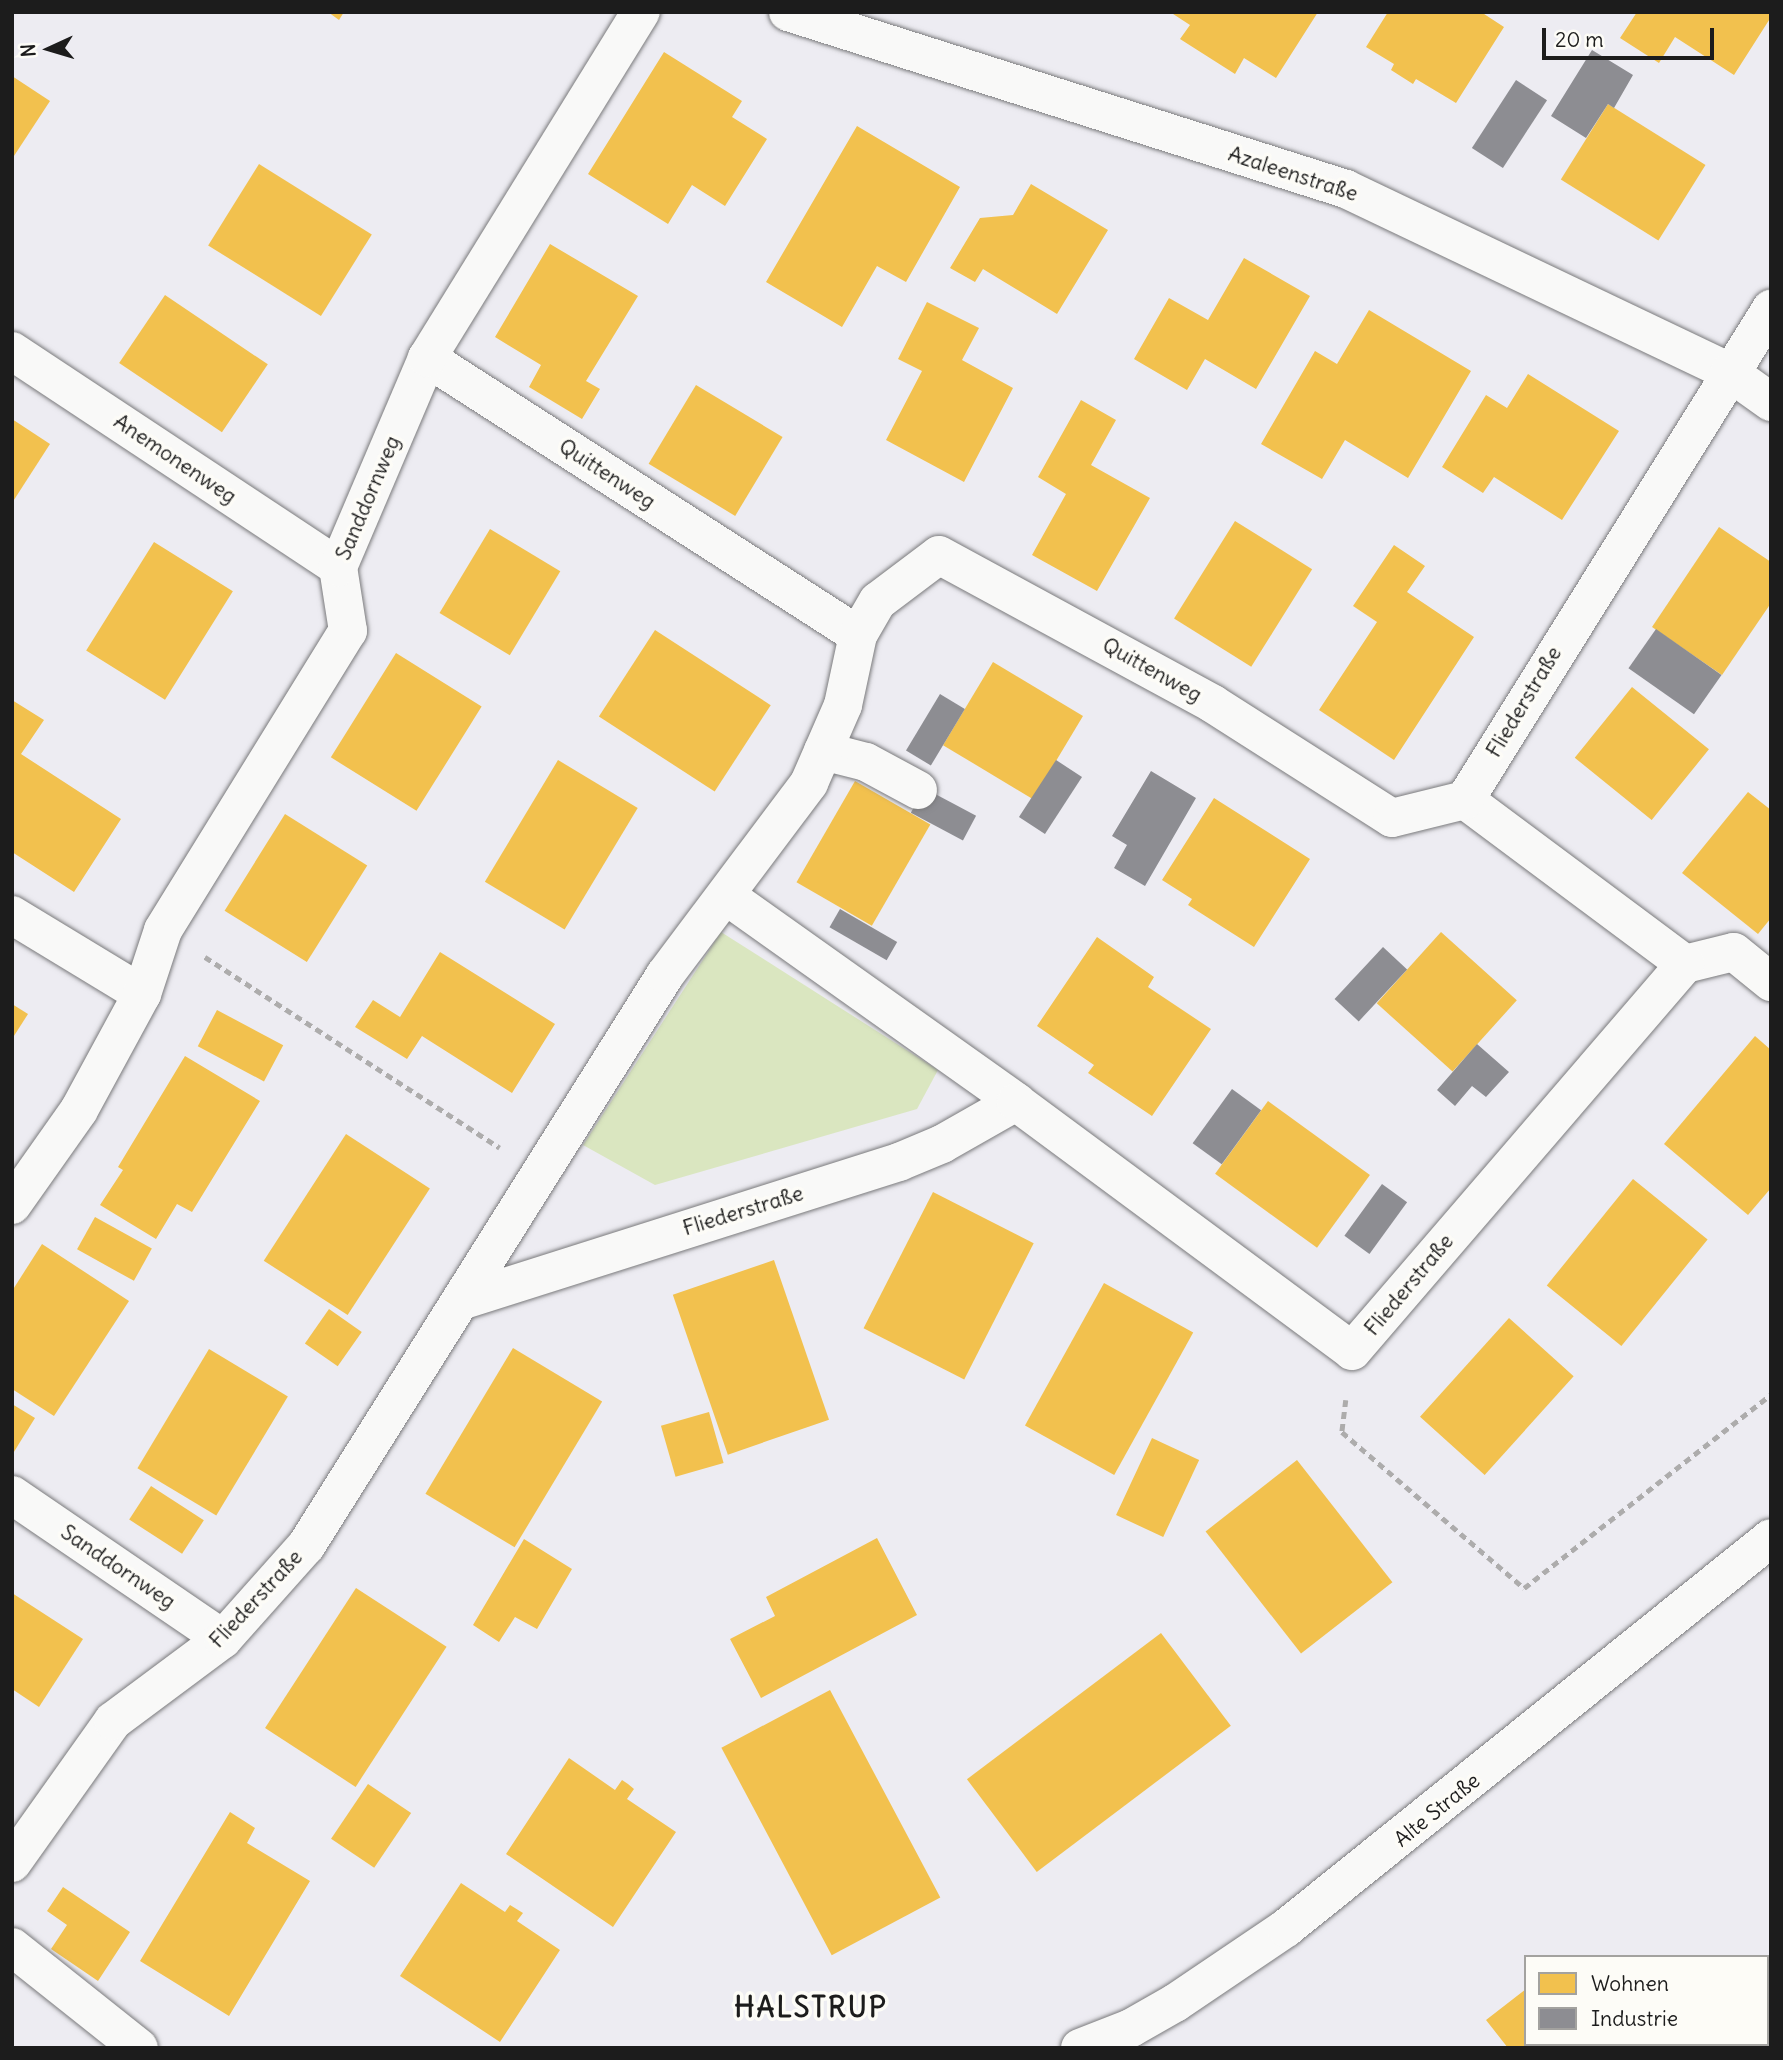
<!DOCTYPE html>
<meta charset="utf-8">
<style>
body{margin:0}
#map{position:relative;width:1783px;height:2060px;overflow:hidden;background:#edecf2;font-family:Delius,sans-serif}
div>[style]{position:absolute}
.green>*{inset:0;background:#dae6c0}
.homes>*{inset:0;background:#f2c14e;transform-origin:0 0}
.industry>*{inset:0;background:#8d8d92;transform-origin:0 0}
.path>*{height:4.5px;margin-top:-2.25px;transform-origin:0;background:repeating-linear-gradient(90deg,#adacac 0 7px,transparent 0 12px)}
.roads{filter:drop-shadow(0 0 2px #7a7a7c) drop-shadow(0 0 2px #7a7a7c)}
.minor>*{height:38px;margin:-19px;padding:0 19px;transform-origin:19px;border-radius:19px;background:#f9f9f8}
span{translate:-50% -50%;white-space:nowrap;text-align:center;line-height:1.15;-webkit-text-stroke:7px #fdfcf7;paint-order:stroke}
.street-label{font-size:21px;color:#1c1c1c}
.district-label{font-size:28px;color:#1c1c1c;font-weight:700;letter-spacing:2px}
.frame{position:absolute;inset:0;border:14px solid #1c1c1c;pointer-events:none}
.legend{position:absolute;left:1524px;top:1955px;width:245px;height:91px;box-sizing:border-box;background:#fdfcf7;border:2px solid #a3a29f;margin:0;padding:9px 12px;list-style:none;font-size:21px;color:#1c1c1c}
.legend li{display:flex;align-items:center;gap:14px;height:35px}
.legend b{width:35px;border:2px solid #a3a29f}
.north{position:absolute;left:14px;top:14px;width:70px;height:70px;-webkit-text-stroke:5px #fdfcf7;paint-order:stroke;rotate:266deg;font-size:19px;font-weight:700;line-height:28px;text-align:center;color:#1c1c1c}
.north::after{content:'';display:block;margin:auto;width:24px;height:32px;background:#1c1c1c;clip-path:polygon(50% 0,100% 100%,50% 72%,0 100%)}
.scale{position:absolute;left:1542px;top:28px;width:172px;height:32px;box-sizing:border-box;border:4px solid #1c1c1c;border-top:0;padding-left:9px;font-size:21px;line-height:24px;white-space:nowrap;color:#1c1c1c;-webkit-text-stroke:5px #fdfcf7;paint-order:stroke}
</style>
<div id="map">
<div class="green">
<i style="clip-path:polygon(721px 932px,938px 1070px,917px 1109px,655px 1185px,583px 1145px)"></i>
</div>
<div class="homes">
<i style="clip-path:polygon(328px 12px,344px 12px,339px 20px)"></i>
<i style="clip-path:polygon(1170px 12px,1318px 12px,1276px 78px,1244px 58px,1235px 74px,1180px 39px,1190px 25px)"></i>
<i style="clip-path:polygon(1388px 12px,1481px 12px,1504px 27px,1456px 103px,1416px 79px,1413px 84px,1391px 70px,1394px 64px,1366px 47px)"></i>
<i style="clip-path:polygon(1637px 12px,1771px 12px,1771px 17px,1734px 75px,1675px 37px,1659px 63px,1620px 38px)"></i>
<i style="clip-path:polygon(664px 52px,742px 101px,732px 117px,767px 139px,725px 206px,692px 185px,668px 224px,588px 174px)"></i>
<i style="clip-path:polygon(12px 76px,50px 101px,12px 159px)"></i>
<i style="left:1608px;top:104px;width:115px;height:89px;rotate:32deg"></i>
<i style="clip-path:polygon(857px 126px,960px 187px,906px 282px,877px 266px,842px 327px,766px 282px)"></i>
<i style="left:259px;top:164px;width:133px;height:96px;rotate:32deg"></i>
<i style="clip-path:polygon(1031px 184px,1108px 230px,1057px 314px,983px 269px,975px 282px,950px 268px,980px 218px,1013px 215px)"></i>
<i style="clip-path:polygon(550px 244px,638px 296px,586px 381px,600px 389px,582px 419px,529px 387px,541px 365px,495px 337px)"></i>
<i style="clip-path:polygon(1244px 258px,1310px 296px,1256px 389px,1205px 359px,1187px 390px,1134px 359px,1169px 298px,1208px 320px)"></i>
<i style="left:165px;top:295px;width:124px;height:82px;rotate:34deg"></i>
<i style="clip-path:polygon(927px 302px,979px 328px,962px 360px,1013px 388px,964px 482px,886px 440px,922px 371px,898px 359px)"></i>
<i style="clip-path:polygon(1369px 310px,1471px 371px,1408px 478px,1345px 440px,1322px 479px,1261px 444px,1315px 351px,1337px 364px)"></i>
<i style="clip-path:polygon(1528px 374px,1619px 431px,1562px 520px,1494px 477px,1483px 493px,1442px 467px,1486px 395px,1507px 408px)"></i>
<i style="left:696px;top:385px;width:101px;height:92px;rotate:31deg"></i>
<i style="clip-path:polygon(1081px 400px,1116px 420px,1091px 465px,1150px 498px,1097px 591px,1032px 555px,1066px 494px,1038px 477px)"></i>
<i style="clip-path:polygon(12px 419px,50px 444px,12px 503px)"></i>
<i style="left:1235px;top:521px;width:91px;height:115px;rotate:32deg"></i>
<i style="clip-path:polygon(1719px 527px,1771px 562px,1771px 603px,1722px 675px,1652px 627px)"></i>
<i style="left:490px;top:529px;width:82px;height:98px;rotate:31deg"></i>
<i style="left:154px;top:542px;width:93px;height:128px;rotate:32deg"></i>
<i style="clip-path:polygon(1394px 545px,1425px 566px,1407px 592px,1474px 637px,1394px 760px,1319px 710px,1377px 622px,1353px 606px)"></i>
<i style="left:655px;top:630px;width:138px;height:103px;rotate:33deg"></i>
<i style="left:396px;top:653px;width:101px;height:123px;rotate:32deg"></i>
<i style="left:993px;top:662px;width:105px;height:97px;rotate:31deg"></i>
<i style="left:1632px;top:687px;width:99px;height:91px;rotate:39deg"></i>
<i style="clip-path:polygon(12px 700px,44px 720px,21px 754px,121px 819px,74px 892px,12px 852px)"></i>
<i style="left:558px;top:760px;width:93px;height:142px;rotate:31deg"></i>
<i style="left:855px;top:781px;width:87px;height:117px;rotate:30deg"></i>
<i style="clip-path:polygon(1748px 792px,1771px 810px,1771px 918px,1758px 934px,1682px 873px)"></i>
<i style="clip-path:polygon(1214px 798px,1310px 859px,1254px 947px,1188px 905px,1192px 899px,1162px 880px)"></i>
<i style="left:285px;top:814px;width:97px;height:114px;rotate:32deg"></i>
<i style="left:1441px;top:932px;width:102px;height:96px;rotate:42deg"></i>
<i style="clip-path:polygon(1097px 937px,1154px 977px,1148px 987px,1211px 1029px,1152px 1116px,1088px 1073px,1094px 1065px,1037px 1026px)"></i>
<i style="clip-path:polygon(440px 952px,555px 1024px,512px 1093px,422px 1036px,407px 1059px,355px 1027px,373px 1000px,400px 1017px)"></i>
<i style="clip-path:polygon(12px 1004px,28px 1014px,12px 1039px)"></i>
<i style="left:217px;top:1010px;width:75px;height:41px;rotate:28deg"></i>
<i style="clip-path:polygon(1755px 1036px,1771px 1050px,1771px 1188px,1748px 1215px,1664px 1144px)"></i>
<i style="clip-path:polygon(185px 1056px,260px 1101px,192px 1212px,177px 1204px,156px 1239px,100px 1205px,123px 1170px,118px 1167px)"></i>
<i style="left:1268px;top:1101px;width:126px;height:90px;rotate:36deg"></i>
<i style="left:346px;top:1134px;width:100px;height:151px;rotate:33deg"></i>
<i style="left:1633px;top:1179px;width:96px;height:137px;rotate:39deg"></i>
<i style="left:933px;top:1192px;width:113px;height:153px;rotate:27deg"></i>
<i style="left:95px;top:1217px;width:65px;height:37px;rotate:29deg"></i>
<i style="clip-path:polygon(42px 1244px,129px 1301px,54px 1416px,12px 1389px,12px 1291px)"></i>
<i style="left:774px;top:1260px;width:169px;height:107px;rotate:71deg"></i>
<i style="left:1104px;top:1283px;width:102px;height:163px;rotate:29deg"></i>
<i style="left:329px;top:1309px;width:40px;height:42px;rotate:35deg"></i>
<i style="left:1509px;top:1318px;width:87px;height:133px;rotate:42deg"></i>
<i style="left:513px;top:1348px;width:104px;height:170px;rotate:31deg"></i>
<i style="left:209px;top:1349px;width:92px;height:139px;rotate:31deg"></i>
<i style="clip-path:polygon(12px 1404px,35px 1418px,12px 1455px)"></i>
<i style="left:709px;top:1412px;width:53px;height:50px;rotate:74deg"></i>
<i style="left:1152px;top:1438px;width:52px;height:85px;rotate:25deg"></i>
<i style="left:1297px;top:1460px;width:155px;height:116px;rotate:52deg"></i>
<i style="left:151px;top:1486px;width:63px;height:40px;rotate:33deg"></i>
<i style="clip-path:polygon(877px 1538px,917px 1615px,761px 1698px,730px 1639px,775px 1616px,766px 1597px)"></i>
<i style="clip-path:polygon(524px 1539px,572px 1569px,537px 1629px,515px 1617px,499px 1642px,473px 1625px)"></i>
<i style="left:356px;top:1588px;width:108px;height:167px;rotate:33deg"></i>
<i style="clip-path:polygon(12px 1593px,83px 1639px,39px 1707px,12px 1689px)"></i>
<i style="left:1161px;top:1633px;width:116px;height:243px;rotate:53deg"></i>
<i style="left:830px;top:1690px;width:235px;height:123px;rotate:62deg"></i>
<i style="clip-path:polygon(569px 1758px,615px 1790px,622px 1780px,628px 1784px,634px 1789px,627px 1799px,676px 1832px,613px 1927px,506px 1854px)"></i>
<i style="left:368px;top:1784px;width:52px;height:66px;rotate:34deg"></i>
<i style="clip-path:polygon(230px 1812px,255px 1828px,247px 1843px,310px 1881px,229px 2016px,140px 1961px)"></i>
<i style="clip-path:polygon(461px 1883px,505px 1912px,510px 1905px,523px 1913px,517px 1921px,560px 1950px,500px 2042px,400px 1976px)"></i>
<i style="clip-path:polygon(63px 1887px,130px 1932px,98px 1981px,51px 1949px,67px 1925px,47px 1911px)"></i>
<i style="clip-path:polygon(1526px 1989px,1526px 2044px,1683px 2044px,1508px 2048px,1486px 2020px)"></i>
</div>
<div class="industry">
<i style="clip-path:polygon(1592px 50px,1633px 75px,1614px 108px,1608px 104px,1586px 138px,1551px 116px)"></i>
<i style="left:1516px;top:80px;width:37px;height:81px;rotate:33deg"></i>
<i style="left:1656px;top:629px;width:80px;height:48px;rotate:35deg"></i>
<i style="left:940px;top:694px;width:29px;height:66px;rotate:31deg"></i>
<i style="left:1056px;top:760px;width:31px;height:68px;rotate:33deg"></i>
<i style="clip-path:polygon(1151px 771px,1196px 798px,1145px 886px,1114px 868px,1127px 845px,1112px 836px)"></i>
<i style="left:924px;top:788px;width:59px;height:28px;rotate:28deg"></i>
<i style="left:840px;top:909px;width:66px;height:21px;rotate:30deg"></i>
<i style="left:1383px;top:947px;width:33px;height:71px;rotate:43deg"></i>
<i style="clip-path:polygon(1477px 1044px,1509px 1072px,1486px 1097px,1472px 1086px,1455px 1106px,1437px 1090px)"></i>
<i style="left:1232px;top:1089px;width:36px;height:67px;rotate:36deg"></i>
<i style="left:1382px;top:1184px;width:31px;height:64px;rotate:36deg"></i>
</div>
<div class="path">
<i style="left:205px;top:957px;width:351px;rotate:32.9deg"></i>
<i style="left:1346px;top:1400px;width:32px;rotate:97deg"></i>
<i style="left:1342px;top:1432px;width:240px;rotate:40.6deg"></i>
<i style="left:1524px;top:1588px;width:314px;rotate:-38.1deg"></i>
</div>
<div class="roads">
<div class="minor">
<i style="left:788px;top:12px;width:585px;rotate:17.6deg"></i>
<i style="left:1346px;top:189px;width:424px;rotate:25.5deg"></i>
<i style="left:1729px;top:372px;width:52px;rotate:35.5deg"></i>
<i style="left:12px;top:351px;width:391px;rotate:33.5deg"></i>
<i style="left:427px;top:358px;width:512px;rotate:32.73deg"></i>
<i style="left:823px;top:751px;width:44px;rotate:14.3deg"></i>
<i style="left:866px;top:762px;width:59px;rotate:28.3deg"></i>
<i style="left:728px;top:897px;width:354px;rotate:35.4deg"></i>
<i style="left:12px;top:915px;width:152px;rotate:31.3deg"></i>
<i style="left:1685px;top:964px;width:50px;rotate:-13.8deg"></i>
<i style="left:1734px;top:952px;width:48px;rotate:39deg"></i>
<i style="left:12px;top:1205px;width:116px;rotate:-54.8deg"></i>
<i style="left:79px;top:1110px;width:132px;rotate:-61.5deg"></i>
<i style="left:142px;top:994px;width:67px;rotate:-71.8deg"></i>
<i style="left:163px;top:930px;width:352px;rotate:-58.3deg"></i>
<i style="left:348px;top:631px;width:65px;rotate:-98.9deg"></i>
<i style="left:338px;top:567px;width:227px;rotate:-66.9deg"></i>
<i style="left:427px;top:358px;width:407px;rotate:-58.3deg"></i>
<i style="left:461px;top:1301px;width:460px;rotate:-17.6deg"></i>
<i style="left:899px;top:1162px;width:47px;rotate:-22.7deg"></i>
<i style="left:942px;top:1144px;width:85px;rotate:-29.6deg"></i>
<i style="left:1016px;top:1102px;width:418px;rotate:36.5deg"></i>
<i style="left:1352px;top:1351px;width:511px;rotate:-49.29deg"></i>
<i style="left:1685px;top:964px;width:274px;rotate:-143.3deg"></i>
<i style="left:1465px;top:800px;width:579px;rotate:-58.07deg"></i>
<i style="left:12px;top:1495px;width:255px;rotate:34.3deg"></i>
<i style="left:12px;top:1863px;width:174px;rotate:-54.6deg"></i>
<i style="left:113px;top:1721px;width:137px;rotate:-36.7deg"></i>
<i style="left:223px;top:1639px;width:125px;rotate:-48.3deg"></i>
<i style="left:306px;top:1546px;width:674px;rotate:-57.84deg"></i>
<i style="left:665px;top:975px;width:240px;rotate:-53.1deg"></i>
<i style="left:809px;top:783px;width:85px;rotate:-66.4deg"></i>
<i style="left:843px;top:705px;width:72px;rotate:-77.9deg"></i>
<i style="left:858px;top:635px;width:39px;rotate:-60deg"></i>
<i style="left:878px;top:601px;width:76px;rotate:-37deg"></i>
<i style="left:939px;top:555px;width:312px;rotate:28.5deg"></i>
<i style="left:1213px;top:704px;width:212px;rotate:32.5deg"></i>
<i style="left:1392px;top:818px;width:75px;rotate:-13.9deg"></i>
<i style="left:12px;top:1947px;width:162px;rotate:38.5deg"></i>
<i style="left:1080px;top:2048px;width:55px;rotate:-21.4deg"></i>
<i style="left:1131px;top:2028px;width:51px;rotate:-29.6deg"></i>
<i style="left:1175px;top:2003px;width:134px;rotate:-34deg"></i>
<i style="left:1286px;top:1928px;width:622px;rotate:-38.8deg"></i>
</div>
</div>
<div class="street-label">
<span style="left:1293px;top:174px;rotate:18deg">Azaleenstraße</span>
<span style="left:175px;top:459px;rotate:34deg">Anemonenweg</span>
<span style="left:607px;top:474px;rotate:33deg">Quittenweg</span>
<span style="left:368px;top:498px;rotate:-67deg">Sanddornweg</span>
<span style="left:1152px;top:670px;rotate:29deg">Quittenweg</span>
<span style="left:1524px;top:702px;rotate:-59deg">Fliederstraße</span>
<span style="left:743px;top:1211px;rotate:-17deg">Fliederstraße</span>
<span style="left:1409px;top:1285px;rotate:-50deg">Fliederstraße</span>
<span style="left:118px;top:1567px;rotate:34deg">Sanddornweg</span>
<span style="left:256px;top:1599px;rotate:-47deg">Fliederstraße</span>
<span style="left:1437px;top:1810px;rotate:-39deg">Alte Straße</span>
</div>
<div class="district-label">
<span style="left:811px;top:2007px">HALSTRUP</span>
</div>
<div class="frame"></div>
<ul class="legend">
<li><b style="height:19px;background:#f2c14e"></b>Wohnen</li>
<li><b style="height:19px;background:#8d8d92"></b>Industrie</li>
</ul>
<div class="north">N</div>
<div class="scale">20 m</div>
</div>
